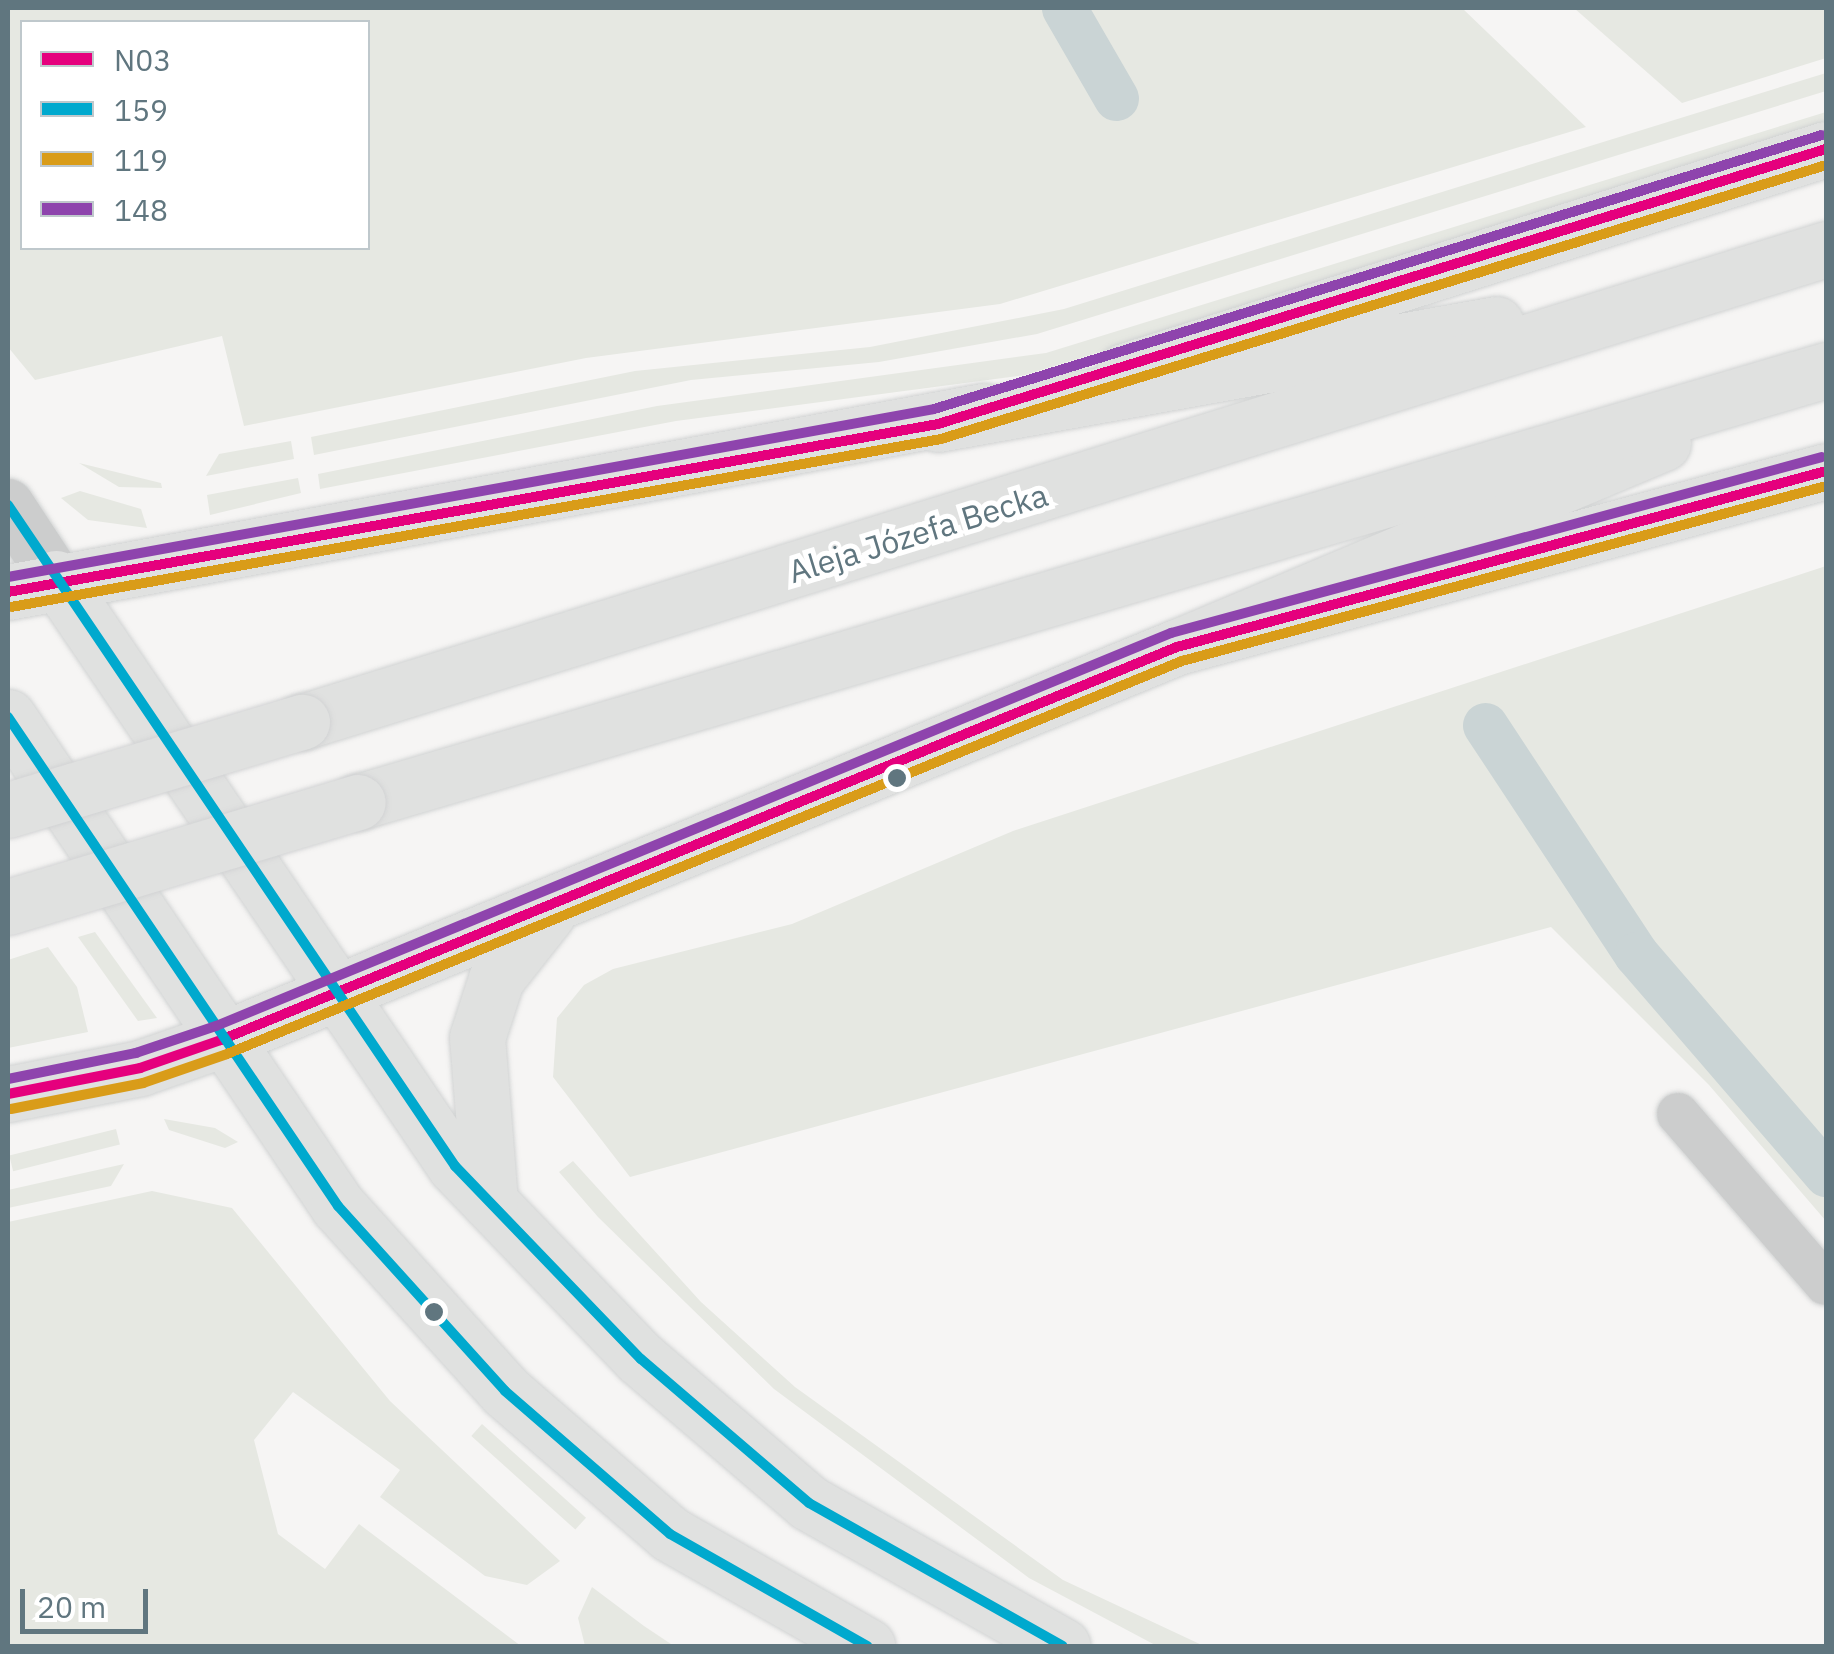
<!DOCTYPE html>
<meta charset="utf-8">
<style>
body{margin:0}
#map{position:relative;width:1834px;height:1654px;overflow:hidden;background:#f6f5f4;font-family:"IBM Plex Sans",sans-serif}
div>[style]{position:absolute}
.green>*{inset:0;background:#e6e8e2;transform-origin:0 0}
.canal>*{height:45px;margin:-22.5px;padding:0 22.5px;transform-origin:22.5px;border-radius:22.5px;background:#cad4d5}
.roads{filter:drop-shadow(0 0 2px #d1d3d3) drop-shadow(0 0 2px #d1d3d3)}
.minor>*{height:42px;margin:-21px;padding:0 21px;transform-origin:21px;border-radius:21px;background:#cccdcd}
.tertiary>*{height:52px;margin:-26px;padding:0 26px;transform-origin:26px;border-radius:26px;background:#cccdcd}
.secondary>*{height:55px;margin:-27.5px;padding:0 27.5px;transform-origin:27.5px;border-radius:27.5px;background:#e0e1e0}
.primary>*{height:55px;margin:-27.5px;padding:0 27.5px;transform-origin:27.5px;border-radius:27.5px;background:#e0e1e0}
.bridges{filter:drop-shadow(0 0 2px #d2d3d4) drop-shadow(0 0 2px #d2d3d4)}
.primary-bridge>*{height:55px;margin:-27.5px;padding:0 27.5px;transform-origin:27.5px;border-radius:27.5px;background:#e0e1e0}
.bus-1>*{height:10px;margin:-5px;padding:0 5px;transform-origin:5px;border-radius:5px;background:#e5007d}
.bus-2>*{height:10px;margin:-5px;padding:0 5px;transform-origin:5px;border-radius:5px;background:#00a9ce}
.bus-3>*{height:10px;margin:-5px;padding:0 5px;transform-origin:5px;border-radius:5px;background:#d99c19}
.bus-4>*{height:10px;margin:-5px;padding:0 5px;transform-origin:5px;border-radius:5px;background:#8e44ad}
.dots>*{width:28px;height:28px;translate:-50% -50%;box-sizing:border-box;border:5px solid #fff;border-radius:50%}
span{translate:-50% -50%;white-space:nowrap;text-align:center;line-height:1.15;-webkit-text-stroke:10px #fff;paint-order:stroke}
.street-label{font-size:32px;color:#60767f}
.frame{position:absolute;inset:0;border:10px solid #60767f;pointer-events:none}
.legend{position:absolute;left:20px;top:20px;width:350px;height:230px;box-sizing:border-box;background:#fff;border:2px solid #bfc8cc;margin:0;padding:12px 18px;list-style:none;font-size:30px;color:#60767f}
.legend li{display:flex;align-items:center;gap:20px;height:50px}
.legend b{width:50px;border:2px solid #bfc8cc}
.scale{position:absolute;left:20px;top:1589px;width:128px;height:45px;box-sizing:border-box;border:5px solid #60767f;border-top:0;padding-left:12px;font-size:30px;line-height:35px;white-space:nowrap;color:#60767f;-webkit-text-stroke:8px #fff;paint-order:stroke}
</style>
<div id="map">
<div class="green">
<i style="clip-path:polygon(evenodd,8px 8px,1462px 8px,1586px 127px,1000px 304px,586px 358px,244px 426px,222px 336px,35px 380px,8px 347px,8px 8px,22px 22px,368px 22px,368px 248px,22px 248px,22px 22px)"></i>
<i style="clip-path:polygon(1574px 8px,1826px 8px,1826px 58px,1682px 103px)"></i>
<i style="clip-path:polygon(1826px 73px,1826px 91px,1037px 334px,879px 362px,691px 380px,314px 455px,311px 437px,635px 371px,870px 347px,1064px 309px)"></i>
<i style="clip-path:polygon(1826px 112px,1826px 131px,1025px 375px,676px 421px,320px 489px,318px 474px,657px 406px,1046px 353px)"></i>
<i style="clip-path:polygon(291px 441px,294px 459px,206px 476px,219px 454px)"></i>
<i style="clip-path:polygon(79px 463px,161px 483px,162px 488px,119px 487px)"></i>
<i style="clip-path:polygon(298px 478px,301px 493px,210px 515px,207px 495px)"></i>
<i style="clip-path:polygon(80px 491px,141px 509px,147px 528px,88px 520px,61px 498px)"></i>
<i style="clip-path:polygon(1826px 566px,1826px 1221px,1709px 1085px,1551px 927px,630px 1177px,553px 1077px,557px 1018px,584px 985px,613px 969px,792px 924px,1013px 831px)"></i>
<i style="clip-path:polygon(95px 932px,157px 1018px,138px 1021px,78px 937px)"></i>
<i style="clip-path:polygon(48px 947px,77px 987px,88px 1032px,8px 1048px,8px 960px)"></i>
<i style="clip-path:polygon(164px 1119px,215px 1128px,238px 1142px,225px 1148px,169px 1130px)"></i>
<i style="left:116px;top:1129px;width:16px;height:110px;rotate:76deg"></i>
<i style="clip-path:polygon(573px 1161px,701px 1302px,795px 1387px,1063px 1580px,1204px 1646px,1157px 1646px,1029px 1578px,774px 1389px,598px 1217px,559px 1172px)"></i>
<i style="clip-path:polygon(124px 1164px,111px 1186px,8px 1208px,8px 1190px)"></i>
<i style="clip-path:polygon(152px 1191px,232px 1208px,390px 1401px,560px 1561px,527px 1585px,485px 1576px,380px 1497px,400px 1470px,293px 1392px,254px 1440px,278px 1534px,325px 1569px,359px 1524px,521px 1646px,8px 1646px,8px 1222px)"></i>
<i style="left:482px;top:1424px;width:140px;height:16px;rotate:42deg"></i>
<i style="clip-path:polygon(592px 1587px,644px 1626px,674px 1646px,585px 1646px,578px 1618px)"></i>
</div>
<div class="canal">
<i style="left:1064px;top:8px;width:104px;rotate:60deg"></i>
<i style="left:1485px;top:725px;width:274px;rotate:56.6deg"></i>
<i style="left:1636px;top:954px;width:291px;rotate:49.2deg"></i>
</div>
<div class="roads">
<div class="minor">
<i style="left:1678px;top:1114px;width:225px;rotate:49deg"></i>
</div>
<div class="tertiary">
<i style="left:8px;top:505px;width:87px;rotate:56.7deg"></i>
</div>
<div class="secondary">
<i style="left:1124px;top:371px;width:736px;rotate:-17.55deg"></i>
<i style="left:56px;top:578px;width:711px;rotate:55.84deg"></i>
<i style="left:455px;top:1166px;width:268px;rotate:46.1deg"></i>
<i style="left:641px;top:1359px;width:221px;rotate:40.6deg"></i>
<i style="left:809px;top:1503px;width:291px;rotate:29.4deg"></i>
<i style="left:8px;top:592px;width:992px;rotate:-10.52deg"></i>
<i style="left:8px;top:717px;width:590px;rotate:55.99deg"></i>
<i style="left:338px;top:1206px;width:249px;rotate:47.9deg"></i>
<i style="left:505px;top:1391px;width:218px;rotate:40.9deg"></i>
<i style="left:670px;top:1534px;width:227px;rotate:29.6deg"></i>
<i style="left:221px;top:1040px;width:1034px;rotate:-22.35deg"></i>
<i style="left:1177px;top:647px;width:672px;rotate:-15.17deg"></i>
<i style="left:490px;top:1202px;width:165px;rotate:-94.5deg"></i>
<i style="left:477px;top:1038px;width:62px;rotate:-72.1deg"></i>
<i style="left:496px;top:979px;width:84px;rotate:-51.8deg"></i>
</div>
<div class="primary">
<i style="left:938px;top:424px;width:567px;rotate:-10.16deg"></i>
<i style="left:1177px;top:647px;width:527px;rotate:-22.77deg"></i>
<i style="left:302px;top:722px;width:1596px;rotate:-17.24deg"></i>
<i style="left:358px;top:802px;width:1530px;rotate:-16.4deg"></i>
<i style="left:8px;top:1094px;width:135px;rotate:-11.1deg"></i>
<i style="left:140px;top:1068px;width:86px;rotate:-19.1deg"></i>
</div>
</div>
<div class="bridges">
<div class="primary-bridge">
<i style="left:8px;top:810px;width:307px;rotate:-16.7deg"></i>
<i style="left:8px;top:907px;width:365px;rotate:-16.7deg"></i>
</div>
</div>
<div class="bus-1">
<i style="left:8px;top:592px;width:945px;rotate:-10.24deg"></i>
<i style="left:938px;top:424px;width:930px;rotate:-17.21deg"></i>
<i style="left:8px;top:1094px;width:135px;rotate:-11.1deg"></i>
<i style="left:140px;top:1068px;width:86px;rotate:-19.1deg"></i>
<i style="left:221px;top:1040px;width:1034px;rotate:-22.35deg"></i>
<i style="left:1177px;top:647px;width:672px;rotate:-15.17deg"></i>
</div>
<div class="bus-2">
<i style="left:8px;top:505px;width:798px;rotate:55.93deg"></i>
<i style="left:455px;top:1166px;width:268px;rotate:46.1deg"></i>
<i style="left:641px;top:1359px;width:221px;rotate:40.6deg"></i>
<i style="left:809px;top:1503px;width:291px;rotate:29.4deg"></i>
<i style="left:8px;top:717px;width:590px;rotate:55.99deg"></i>
<i style="left:338px;top:1206px;width:249px;rotate:47.9deg"></i>
<i style="left:505px;top:1391px;width:218px;rotate:40.9deg"></i>
<i style="left:670px;top:1534px;width:227px;rotate:29.6deg"></i>
</div>
<div class="bus-3">
<i style="left:11px;top:607px;width:945px;rotate:-10.24deg"></i>
<i style="left:941px;top:439px;width:926px;rotate:-17.2deg"></i>
<i style="left:11px;top:1109px;width:135px;rotate:-11.1deg"></i>
<i style="left:143px;top:1083px;width:89px;rotate:-19deg"></i>
<i style="left:227px;top:1054px;width:1033px;rotate:-22.37deg"></i>
<i style="left:1182px;top:661px;width:667px;rotate:-15.2deg"></i>
</div>
<div class="bus-4">
<i style="left:8px;top:577px;width:941px;rotate:-10.28deg"></i>
<i style="left:934px;top:409px;width:929px;rotate:-17.15deg"></i>
<i style="left:8px;top:1079px;width:131px;rotate:-11.5deg"></i>
<i style="left:136px;top:1053px;width:84px;rotate:-18.6deg"></i>
<i style="left:216px;top:1026px;width:1033px;rotate:-22.37deg"></i>
<i style="left:1171px;top:633px;width:674px;rotate:-15.13deg"></i>
</div>
<div class="dots">
<i style="left:897px;top:778px;background:#60767f"></i>
<i style="left:434px;top:1312px;background:#60767f"></i>
</div>
<div class="street-label">
<span style="left:918px;top:533px;rotate:-17deg">Aleja Józefa Becka</span>
</div>
<div class="frame"></div>
<ul class="legend">
<li><b style="height:12px;background:#e5007d"></b>N03</li>
<li><b style="height:12px;background:#00a9ce"></b>159</li>
<li><b style="height:12px;background:#d99c19"></b>119</li>
<li><b style="height:12px;background:#8e44ad"></b>148</li>
</ul>
<div class="scale">20 m</div>
</div>
